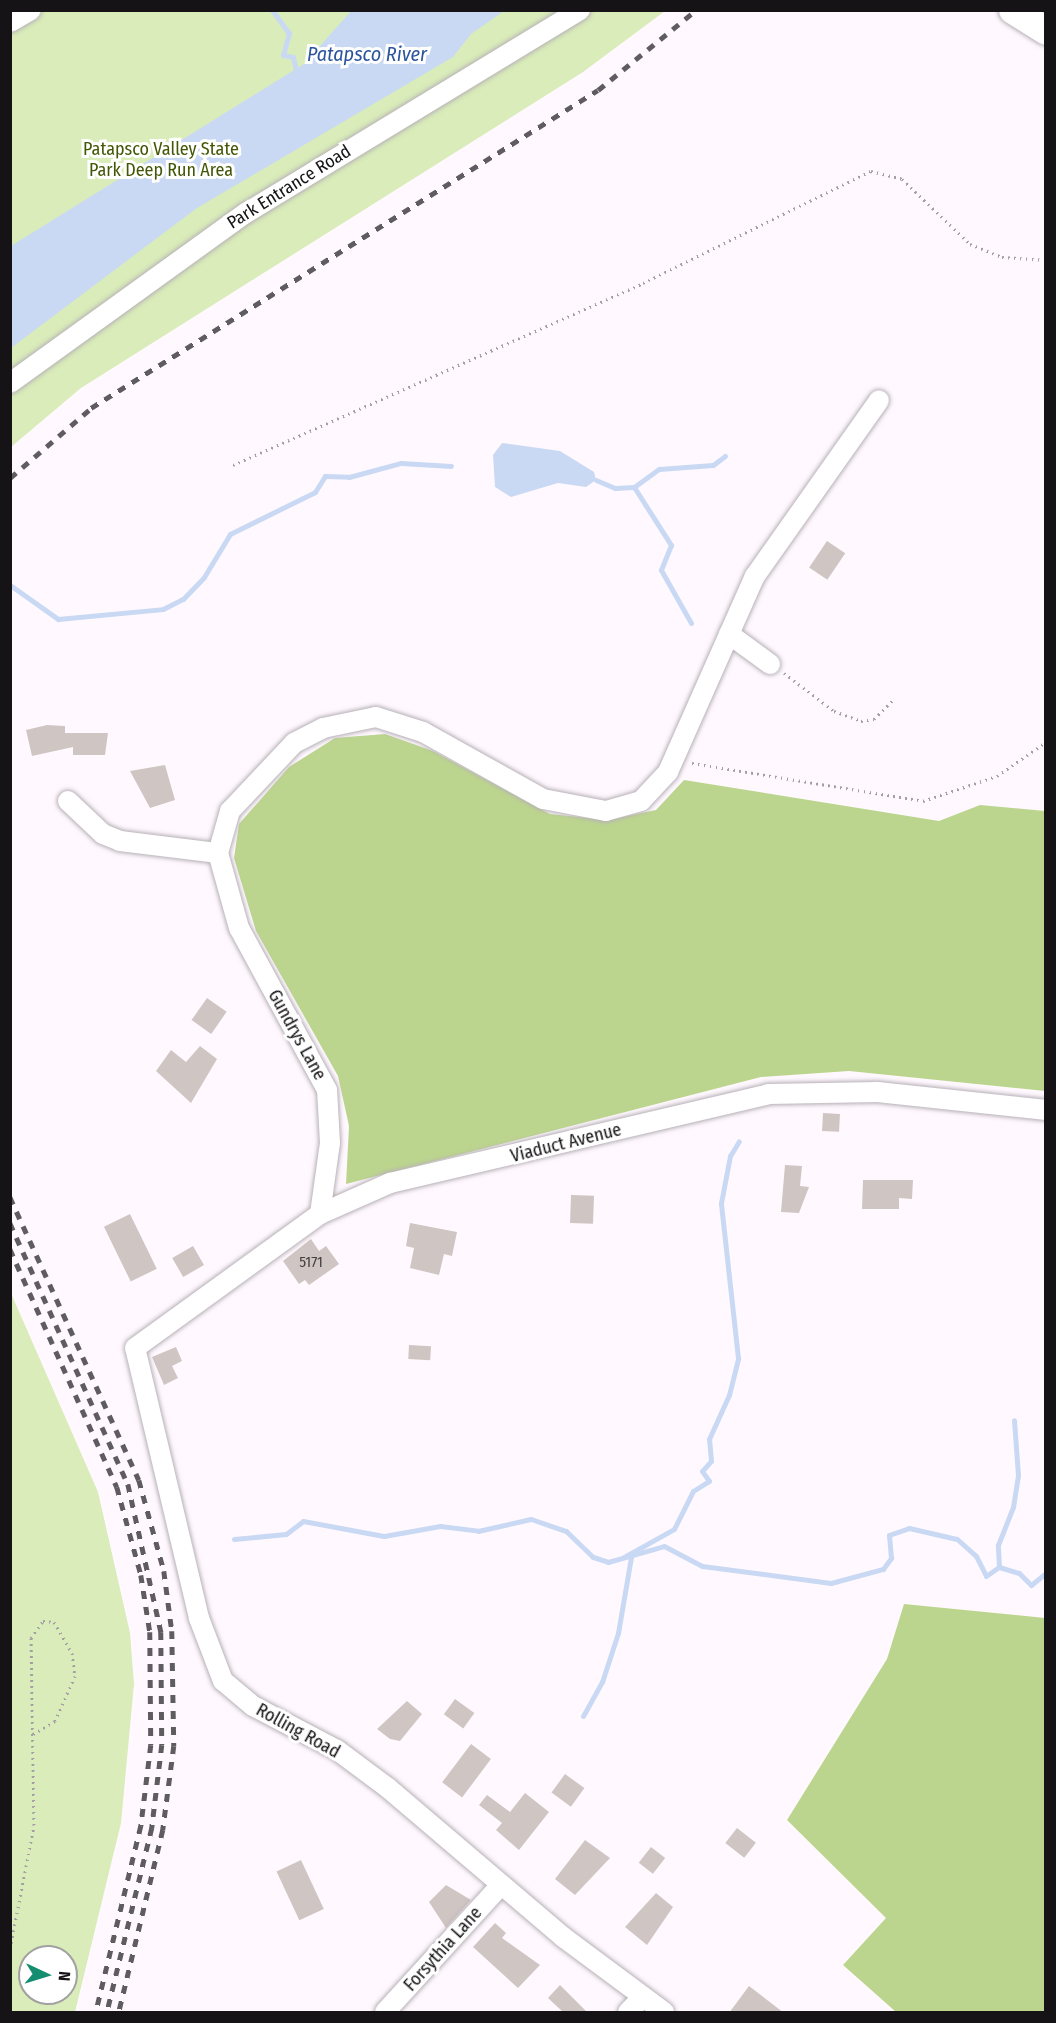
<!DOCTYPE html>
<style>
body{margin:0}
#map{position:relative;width:1056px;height:2023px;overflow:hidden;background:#fff9ff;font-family:"Fira Sans Condensed",sans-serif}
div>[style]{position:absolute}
.green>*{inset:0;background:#d9ecb9}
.forest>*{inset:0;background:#bcd58e}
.water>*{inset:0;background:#cad9f3}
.stream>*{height:5px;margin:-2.5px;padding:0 2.5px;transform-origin:2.5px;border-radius:2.5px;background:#cad9f3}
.building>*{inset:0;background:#cfc5c2;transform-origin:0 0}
.path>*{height:3px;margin-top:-1.5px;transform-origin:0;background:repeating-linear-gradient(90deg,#a49fa4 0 1.5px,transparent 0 6px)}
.roads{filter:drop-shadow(0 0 2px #b7b1b7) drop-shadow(0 0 2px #b7b1b7)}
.minor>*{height:20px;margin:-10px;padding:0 10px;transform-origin:10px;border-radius:10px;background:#fff}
.highway>*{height:28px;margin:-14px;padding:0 14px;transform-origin:14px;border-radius:14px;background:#fff}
.rail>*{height:4.5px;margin-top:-2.25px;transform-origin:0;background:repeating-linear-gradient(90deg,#5f5c5f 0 8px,transparent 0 16px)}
span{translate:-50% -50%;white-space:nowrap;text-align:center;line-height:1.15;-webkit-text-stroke:6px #fff;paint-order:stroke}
.number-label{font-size:15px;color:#444040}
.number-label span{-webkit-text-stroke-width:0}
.park-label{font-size:18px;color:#425706}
.street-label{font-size:18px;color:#151315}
.water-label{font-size:20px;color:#2b549d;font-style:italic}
.frame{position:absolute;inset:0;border:12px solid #151315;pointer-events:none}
.north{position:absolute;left:18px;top:1945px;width:60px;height:60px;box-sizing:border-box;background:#fff;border:2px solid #a1a1a1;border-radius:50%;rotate:94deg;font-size:16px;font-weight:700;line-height:24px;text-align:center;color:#151315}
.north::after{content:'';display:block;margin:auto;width:21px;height:27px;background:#158d70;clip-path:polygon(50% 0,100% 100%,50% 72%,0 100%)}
</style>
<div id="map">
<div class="green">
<i style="clip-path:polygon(11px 11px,665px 11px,583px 72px,81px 388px,11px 447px)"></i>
<i style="clip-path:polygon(evenodd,10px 1291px,98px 1492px,130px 1633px,134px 1684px,121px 1823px,75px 2012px,11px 2012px,10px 1291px,30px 1957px,66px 1957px,66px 1993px,30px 1993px,30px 1957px)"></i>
</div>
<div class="forest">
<i style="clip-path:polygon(385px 734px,433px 751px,550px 814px,608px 820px,656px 810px,684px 780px,939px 821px,980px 805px,1045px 811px,1045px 1091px,849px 1071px,761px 1077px,346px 1184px,349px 1126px,338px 1076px,256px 931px,234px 858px,239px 824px,289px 767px,335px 738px)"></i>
<i style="clip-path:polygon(904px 1604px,1045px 1618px,1045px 2012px,896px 2012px,843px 1965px,886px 1918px,787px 1820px,887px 1659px)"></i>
</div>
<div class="water">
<i style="clip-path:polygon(351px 11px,504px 11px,471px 34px,453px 57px,197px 208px,11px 348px,11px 246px,304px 64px)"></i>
<i style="clip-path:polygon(502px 443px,560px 451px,594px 472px,596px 480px,586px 487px,558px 483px,511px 497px,495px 487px,493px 455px)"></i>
</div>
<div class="stream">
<i style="left:272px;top:10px;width:29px;rotate:54deg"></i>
<i style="left:289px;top:33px;width:23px;rotate:105deg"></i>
<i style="left:283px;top:55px;width:10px;rotate:11deg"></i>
<i style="left:293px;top:57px;width:17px;rotate:77deg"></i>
<i style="left:596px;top:480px;width:21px;rotate:23deg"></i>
<i style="left:615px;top:488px;width:19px;rotate:-3deg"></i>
<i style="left:634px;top:487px;width:31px;rotate:-36deg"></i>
<i style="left:659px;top:469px;width:54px;rotate:-4.2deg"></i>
<i style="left:713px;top:465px;width:15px;rotate:-37deg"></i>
<i style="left:634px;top:487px;width:69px;rotate:57.5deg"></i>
<i style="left:671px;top:545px;width:27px;rotate:112deg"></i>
<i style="left:661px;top:570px;width:61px;rotate:60.5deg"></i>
<i style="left:10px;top:585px;width:59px;rotate:35.3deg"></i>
<i style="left:58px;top:619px;width:105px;rotate:-5.4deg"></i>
<i style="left:163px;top:609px;width:22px;rotate:-27deg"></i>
<i style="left:183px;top:599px;width:30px;rotate:-46deg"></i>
<i style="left:204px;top:577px;width:50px;rotate:-58.8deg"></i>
<i style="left:230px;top:534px;width:95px;rotate:-26.3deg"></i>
<i style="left:315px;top:492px;width:19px;rotate:-58deg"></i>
<i style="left:325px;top:476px;width:24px;rotate:2deg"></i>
<i style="left:349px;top:477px;width:54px;rotate:-15.1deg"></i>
<i style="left:401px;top:463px;width:50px;rotate:3.4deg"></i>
<i style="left:234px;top:1539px;width:52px;rotate:-5.5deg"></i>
<i style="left:286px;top:1534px;width:21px;rotate:-37deg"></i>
<i style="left:303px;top:1521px;width:82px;rotate:10.5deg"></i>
<i style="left:384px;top:1536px;width:57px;rotate:-10.1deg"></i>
<i style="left:440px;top:1526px;width:38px;rotate:7deg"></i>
<i style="left:478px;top:1531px;width:54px;rotate:-12.8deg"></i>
<i style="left:531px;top:1519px;width:37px;rotate:19deg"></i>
<i style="left:566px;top:1531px;width:37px;rotate:44deg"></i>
<i style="left:593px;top:1557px;width:16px;rotate:18deg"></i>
<i style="left:608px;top:1562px;width:58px;rotate:-15.9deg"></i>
<i style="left:664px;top:1546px;width:43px;rotate:27.8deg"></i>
<i style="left:702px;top:1566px;width:130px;rotate:7.5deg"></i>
<i style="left:831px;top:1583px;width:54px;rotate:-15.1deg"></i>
<i style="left:883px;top:1569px;width:14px;rotate:-54deg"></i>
<i style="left:891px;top:1558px;width:23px;rotate:-95deg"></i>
<i style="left:889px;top:1535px;width:21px;rotate:-19deg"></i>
<i style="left:909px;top:1528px;width:49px;rotate:12.9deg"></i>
<i style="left:957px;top:1539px;width:25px;rotate:42deg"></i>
<i style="left:976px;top:1556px;width:22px;rotate:63deg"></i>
<i style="left:986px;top:1576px;width:16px;rotate:-35deg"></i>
<i style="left:624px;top:1557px;width:57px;rotate:-29.2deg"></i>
<i style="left:674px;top:1529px;width:42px;rotate:-63.4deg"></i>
<i style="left:693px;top:1491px;width:19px;rotate:-32deg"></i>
<i style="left:709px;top:1481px;width:12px;rotate:-125deg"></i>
<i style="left:702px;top:1471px;width:13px;rotate:-48deg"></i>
<i style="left:711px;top:1461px;width:22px;rotate:-95deg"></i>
<i style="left:709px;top:1439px;width:48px;rotate:-65.6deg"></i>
<i style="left:729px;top:1395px;width:38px;rotate:-76deg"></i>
<i style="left:738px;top:1358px;width:156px;rotate:-96.3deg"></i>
<i style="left:721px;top:1203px;width:48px;rotate:-79.2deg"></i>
<i style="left:730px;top:1156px;width:17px;rotate:-59deg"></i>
<i style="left:999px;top:1567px;width:22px;rotate:-93deg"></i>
<i style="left:998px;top:1545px;width:41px;rotate:-68.5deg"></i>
<i style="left:1013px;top:1507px;width:32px;rotate:-81deg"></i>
<i style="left:1018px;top:1475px;width:55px;rotate:-94.2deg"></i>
<i style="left:999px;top:1567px;width:21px;rotate:17deg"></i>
<i style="left:1019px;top:1573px;width:17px;rotate:45deg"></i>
<i style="left:1031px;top:1585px;width:19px;rotate:-39deg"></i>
<i style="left:583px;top:1716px;width:39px;rotate:-61deg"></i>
<i style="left:602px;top:1682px;width:52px;rotate:-71.9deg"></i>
<i style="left:618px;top:1633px;width:77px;rotate:-80.3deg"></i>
</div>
<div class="building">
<i style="left:827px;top:541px;width:22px;height:32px;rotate:34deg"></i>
<i style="clip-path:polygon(47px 725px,65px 726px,65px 733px,108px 733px,105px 755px,73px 755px,73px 747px,32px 756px,26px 730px)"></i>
<i style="clip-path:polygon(165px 765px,175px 800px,150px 808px,130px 771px)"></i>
<i style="left:207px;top:998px;width:24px;height:27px;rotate:35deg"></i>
<i style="clip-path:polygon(200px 1046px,217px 1059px,191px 1103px,156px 1071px,171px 1050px,186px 1062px)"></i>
<i style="left:823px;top:1113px;width:17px;height:18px;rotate:3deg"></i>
<i style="clip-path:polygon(785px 1165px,802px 1166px,800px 1186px,809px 1187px,799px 1213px,781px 1212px)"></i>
<i style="clip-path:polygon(863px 1180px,913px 1180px,912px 1199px,899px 1198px,899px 1209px,862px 1209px)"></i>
<i style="left:571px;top:1195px;width:23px;height:28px;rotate:2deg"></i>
<i style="left:130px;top:1214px;width:61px;height:29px;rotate:64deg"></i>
<i style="clip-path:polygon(410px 1223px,457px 1232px,452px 1256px,444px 1254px,439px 1275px,410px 1268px,414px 1248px,406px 1246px)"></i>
<i style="clip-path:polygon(311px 1239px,319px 1251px,326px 1246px,339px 1264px,309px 1285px,305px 1280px,299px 1284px,283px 1261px)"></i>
<i style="left:193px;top:1246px;width:22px;height:24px;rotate:60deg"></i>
<i style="left:409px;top:1345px;width:22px;height:14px;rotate:3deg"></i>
<i style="clip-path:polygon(176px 1347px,182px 1361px,172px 1366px,178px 1378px,164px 1385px,152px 1357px)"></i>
<i style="left:455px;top:1699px;width:24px;height:19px;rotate:36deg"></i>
<i style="clip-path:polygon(407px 1701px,422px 1714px,400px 1741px,390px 1739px,377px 1729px)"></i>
<i style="left:471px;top:1744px;width:25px;height:48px;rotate:37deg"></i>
<i style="left:565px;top:1774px;width:24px;height:23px;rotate:36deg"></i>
<i style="clip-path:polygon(525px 1793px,549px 1812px,519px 1850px,496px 1830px,502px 1823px,479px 1805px,487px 1795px,510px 1812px)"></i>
<i style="left:737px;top:1828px;width:24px;height:19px;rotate:38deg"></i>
<i style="clip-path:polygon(585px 1840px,610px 1858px,575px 1895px,555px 1879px)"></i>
<i style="left:651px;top:1847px;width:18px;height:20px;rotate:38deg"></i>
<i style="left:301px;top:1860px;width:54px;height:27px;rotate:65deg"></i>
<i style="clip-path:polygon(446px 1885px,471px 1900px,446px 1928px,429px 1902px)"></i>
<i style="clip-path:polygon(656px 1893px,673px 1907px,647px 1945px,625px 1927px)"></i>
<i style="clip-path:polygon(495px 1923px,506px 1933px,502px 1938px,540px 1965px,518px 1988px,473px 1947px)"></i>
<i style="clip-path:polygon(560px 1985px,588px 2013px,564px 2013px,548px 1998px)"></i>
<i style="clip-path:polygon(749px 1986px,784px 2013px,729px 2013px)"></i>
</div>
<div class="path">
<i style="left:233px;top:465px;width:449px;rotate:-23.9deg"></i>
<i style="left:643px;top:283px;width:254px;rotate:-26.2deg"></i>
<i style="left:871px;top:171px;width:32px;rotate:14deg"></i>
<i style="left:902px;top:179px;width:94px;rotate:43.7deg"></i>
<i style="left:970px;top:244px;width:35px;rotate:22deg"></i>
<i style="left:1002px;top:257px;width:44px;rotate:3.9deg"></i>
<i style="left:784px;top:673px;width:63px;rotate:37.2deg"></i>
<i style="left:834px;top:711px;width:29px;rotate:20deg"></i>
<i style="left:861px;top:721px;width:13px;rotate:-9deg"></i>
<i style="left:874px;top:719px;width:28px;rotate:-45deg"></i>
<i style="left:692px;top:763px;width:234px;rotate:9.3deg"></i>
<i style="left:923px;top:801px;width:78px;rotate:-18.7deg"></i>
<i style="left:997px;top:776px;width:60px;rotate:-34.8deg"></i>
<i style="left:10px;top:1949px;width:126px;rotate:-79deg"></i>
<i style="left:34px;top:1825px;width:187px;rotate:-90.9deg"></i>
<i style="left:31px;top:1638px;width:21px;rotate:-55deg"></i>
<i style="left:43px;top:1621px;width:11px;rotate:5deg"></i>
<i style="left:54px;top:1622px;width:36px;rotate:60deg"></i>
<i style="left:72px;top:1653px;width:23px;rotate:83deg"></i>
<i style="left:75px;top:1676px;width:49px;rotate:114deg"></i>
<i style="left:55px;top:1721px;width:26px;rotate:149deg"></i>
</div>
<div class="roads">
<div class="minor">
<i style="left:10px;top:22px;width:24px;rotate:-30deg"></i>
<i style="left:10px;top:383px;width:291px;rotate:-35.8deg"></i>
<i style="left:246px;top:213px;width:391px;rotate:-31.3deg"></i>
<i style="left:729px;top:634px;width:51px;rotate:36.2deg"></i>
<i style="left:68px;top:801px;width:48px;rotate:43.3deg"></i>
<i style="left:103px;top:834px;width:18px;rotate:22deg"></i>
<i style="left:120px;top:841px;width:99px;rotate:7deg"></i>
<i style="left:320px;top:1214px;width:72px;rotate:-82deg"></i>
<i style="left:330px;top:1143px;width:53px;rotate:-93.2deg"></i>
<i style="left:327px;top:1090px;width:184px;rotate:-118.5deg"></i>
<i style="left:239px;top:928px;width:78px;rotate:-105.6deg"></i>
<i style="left:218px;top:853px;width:44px;rotate:-74.1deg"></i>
<i style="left:230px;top:811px;width:93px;rotate:-46.7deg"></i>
<i style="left:294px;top:743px;width:33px;rotate:-27deg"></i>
<i style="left:323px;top:728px;width:54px;rotate:-11.7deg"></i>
<i style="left:376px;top:717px;width:49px;rotate:17.7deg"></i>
<i style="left:423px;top:732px;width:137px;rotate:29.2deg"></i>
<i style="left:543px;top:799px;width:64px;rotate:10.8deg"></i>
<i style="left:606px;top:811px;width:36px;rotate:-16deg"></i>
<i style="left:641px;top:801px;width:40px;rotate:-47deg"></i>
<i style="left:668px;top:772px;width:214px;rotate:-66.1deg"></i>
<i style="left:755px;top:576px;width:215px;rotate:-54.8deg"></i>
<i style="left:385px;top:2012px;width:172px;rotate:-47.6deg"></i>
<i style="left:628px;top:2012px;width:20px;rotate:-45deg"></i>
<i style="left:664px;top:2012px;width:126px;rotate:-143.4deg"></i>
<i style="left:563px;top:1937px;width:230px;rotate:-139.6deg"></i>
<i style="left:388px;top:1788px;width:64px;rotate:-143.3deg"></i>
<i style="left:337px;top:1750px;width:95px;rotate:-152.4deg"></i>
<i style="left:253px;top:1706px;width:39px;rotate:-140deg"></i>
<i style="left:223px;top:1681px;width:67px;rotate:-110.9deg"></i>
<i style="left:199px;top:1618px;width:277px;rotate:-103.3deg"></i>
<i style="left:135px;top:1348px;width:228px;rotate:-35.9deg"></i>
<i style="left:320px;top:1214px;width:77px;rotate:-23.9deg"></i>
<i style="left:390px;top:1183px;width:388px;rotate:-13.2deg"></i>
<i style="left:768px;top:1094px;width:110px;rotate:-1deg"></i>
<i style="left:878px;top:1092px;width:169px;rotate:6.1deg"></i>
</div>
<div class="highway">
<i style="left:1013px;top:10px;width:39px;rotate:32deg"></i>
</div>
</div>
<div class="rail">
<i style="left:10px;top:478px;width:107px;rotate:-40.8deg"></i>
<i style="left:91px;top:408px;width:598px;rotate:-32.1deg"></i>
<i style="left:598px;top:90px;width:127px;rotate:-39.2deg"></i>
<i style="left:10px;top:1197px;width:311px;rotate:65.5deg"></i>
<i style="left:139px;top:1480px;width:94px;rotate:74.6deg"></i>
<i style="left:164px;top:1571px;width:61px;rotate:82.4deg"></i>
<i style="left:172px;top:1631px;width:115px;rotate:89deg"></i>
<i style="left:174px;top:1746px;width:85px;rotate:97.5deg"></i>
<i style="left:163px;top:1830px;width:187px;rotate:103.6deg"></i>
<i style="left:10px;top:1223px;width:286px;rotate:65.7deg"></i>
<i style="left:128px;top:1484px;width:152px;rotate:77.4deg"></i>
<i style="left:161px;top:1632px;width:113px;rotate:89.5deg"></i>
<i style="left:162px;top:1745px;width:84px;rotate:96.9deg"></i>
<i style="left:152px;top:1828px;width:189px;rotate:103.7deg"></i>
<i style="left:10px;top:1249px;width:261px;rotate:65.8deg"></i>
<i style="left:117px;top:1487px;width:91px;rotate:74.7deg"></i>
<i style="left:141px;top:1575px;width:58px;rotate:81deg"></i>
<i style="left:150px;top:1632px;width:113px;rotate:89.5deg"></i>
<i style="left:151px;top:1745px;width:82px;rotate:97deg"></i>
<i style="left:141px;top:1826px;width:191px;rotate:103.6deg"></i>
</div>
<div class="number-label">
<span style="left:311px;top:1263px">5171</span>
</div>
<div class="park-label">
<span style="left:161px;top:160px">Patapsco Valley State<br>Park Deep Run Area</span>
</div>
<div class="street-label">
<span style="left:289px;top:187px;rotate:-32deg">Park Entrance Road</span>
<span style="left:297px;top:1035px;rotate:61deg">Gundrys Lane</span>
<span style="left:566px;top:1143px;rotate:-14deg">Viaduct Avenue</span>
<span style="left:298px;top:1731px;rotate:29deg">Rolling Road</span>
<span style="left:443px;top:1949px;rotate:-48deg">Forsythia Lane</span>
</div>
<div class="water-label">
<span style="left:367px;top:54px">Patapsco River</span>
</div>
<div class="frame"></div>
<div class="north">N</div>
</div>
